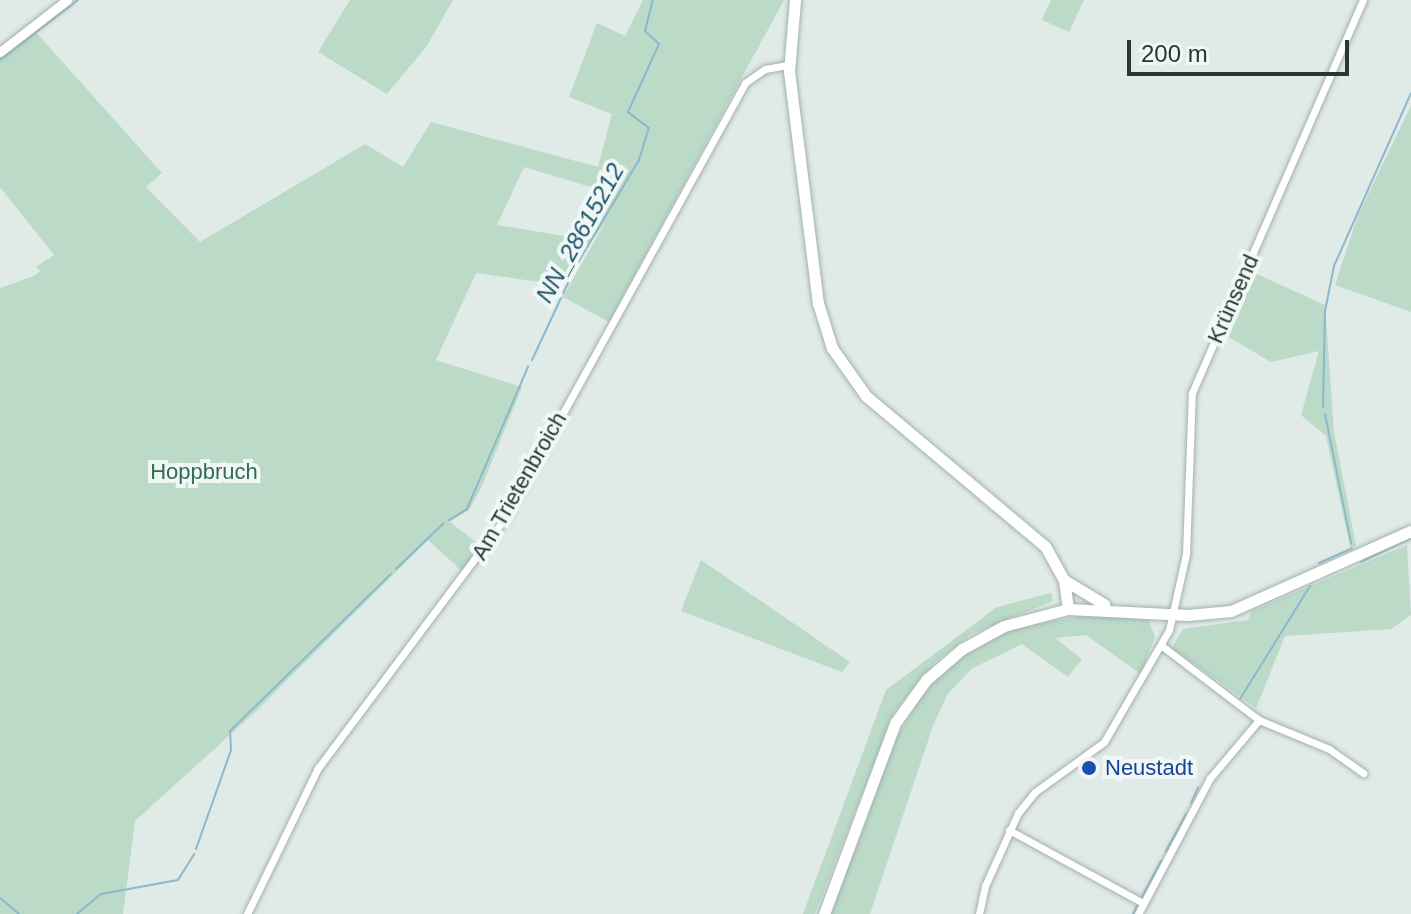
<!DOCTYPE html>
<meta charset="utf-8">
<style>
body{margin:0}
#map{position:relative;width:1411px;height:914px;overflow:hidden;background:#e0eae7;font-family:Helvetica,sans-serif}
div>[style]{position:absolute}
.green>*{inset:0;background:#bbdac8}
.stream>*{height:2px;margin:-1px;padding:0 1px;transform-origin:1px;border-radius:1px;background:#8cb7cc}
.roads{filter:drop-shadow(0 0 2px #a3b1af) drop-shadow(0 0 2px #a3b1af)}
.minor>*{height:7px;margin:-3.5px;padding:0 3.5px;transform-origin:3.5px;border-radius:3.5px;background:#fff}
.tertiary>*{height:9px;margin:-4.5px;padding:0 4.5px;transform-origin:4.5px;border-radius:4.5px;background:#fff}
.secondary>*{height:11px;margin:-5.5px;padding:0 5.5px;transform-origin:5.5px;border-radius:5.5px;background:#fff}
.dots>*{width:22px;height:22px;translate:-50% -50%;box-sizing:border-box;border:4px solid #f1f7f5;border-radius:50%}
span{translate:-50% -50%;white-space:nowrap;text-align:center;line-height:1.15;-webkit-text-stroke:8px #f1f7f5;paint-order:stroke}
.street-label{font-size:22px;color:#223937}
.park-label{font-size:22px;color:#2f6d52}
.transit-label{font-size:22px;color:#164399}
.left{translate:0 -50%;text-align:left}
.water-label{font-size:24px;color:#215671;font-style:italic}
.scale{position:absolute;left:1127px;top:40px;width:222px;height:36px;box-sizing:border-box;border:4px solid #223937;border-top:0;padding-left:10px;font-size:24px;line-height:28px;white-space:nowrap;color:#223937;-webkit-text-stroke:6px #f1f7f5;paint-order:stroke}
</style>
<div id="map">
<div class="green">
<i style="clip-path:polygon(350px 0,453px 0,426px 47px,387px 94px,318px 52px)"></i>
<i style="clip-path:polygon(evenodd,643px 0,784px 0,609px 322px,563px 297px,606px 221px,560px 285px,476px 273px,436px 360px,522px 387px,482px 486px,469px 510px,450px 522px,482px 547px,463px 572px,428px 540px,253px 714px,135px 821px,123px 914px,0 914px,0 288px,34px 276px,40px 271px,36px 267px,54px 255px,0 187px,0 53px,32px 28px,162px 173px,146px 187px,200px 242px,365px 144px,403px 167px,431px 122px,598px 167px,612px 114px,569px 97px,597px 23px,625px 36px,643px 0,524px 167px,597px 189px,576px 238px,497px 225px,524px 167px)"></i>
<i style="clip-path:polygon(1051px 0,1084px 0,1069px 32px,1042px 20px)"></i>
<i style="clip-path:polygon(1411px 106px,1411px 312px,1335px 285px,1358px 215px)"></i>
<i style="clip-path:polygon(1250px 271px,1325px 305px,1334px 432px,1356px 546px,1351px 548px,1348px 537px,1326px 436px,1301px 415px,1319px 351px,1271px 362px,1222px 333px)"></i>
<i style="clip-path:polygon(1407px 545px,1411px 615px,1391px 629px,1285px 636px,1256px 708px,1172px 648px,1183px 629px,1248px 620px,1252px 611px)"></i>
<i style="clip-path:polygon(701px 560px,850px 662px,842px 672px,681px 611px)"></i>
<i style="clip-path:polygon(1051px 593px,1053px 601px,971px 634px,934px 663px,894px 712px,815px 914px,803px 914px,886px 690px,997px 607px)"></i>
<i style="clip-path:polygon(1087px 615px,1148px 620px,1155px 636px,1141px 674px,1086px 635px,1055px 638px,1082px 659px,1068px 677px,1022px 644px,971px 669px,947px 695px,933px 726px,870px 914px,830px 914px,882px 762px,928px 685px,952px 662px,1015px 628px)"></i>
</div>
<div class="stream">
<i style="left:0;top:60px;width:98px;rotate:-37.6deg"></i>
<i style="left:532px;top:360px;width:106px;rotate:-64.9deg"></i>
<i style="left:577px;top:264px;width:121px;rotate:-59.2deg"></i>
<i style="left:639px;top:160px;width:34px;rotate:-73deg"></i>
<i style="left:649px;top:128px;width:26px;rotate:-143deg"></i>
<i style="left:628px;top:112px;width:75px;rotate:-65.5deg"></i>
<i style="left:659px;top:44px;width:19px;rotate:-137deg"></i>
<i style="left:645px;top:31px;width:32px;rotate:-76deg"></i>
<i style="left:1323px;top:407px;width:96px;rotate:-88.8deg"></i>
<i style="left:1325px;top:311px;width:46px;rotate:-78.7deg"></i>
<i style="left:1334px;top:266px;width:189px;rotate:-66deg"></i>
<i style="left:1325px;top:414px;width:132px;rotate:78.6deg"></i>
<i style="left:449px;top:520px;width:21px;rotate:-31deg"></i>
<i style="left:467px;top:509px;width:155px;rotate:-66.8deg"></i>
<i style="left:1361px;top:562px;width:55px;rotate:-25.6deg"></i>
<i style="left:1319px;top:563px;width:36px;rotate:-24deg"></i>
<i style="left:396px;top:569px;width:66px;rotate:-43.8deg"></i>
<i style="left:1240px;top:699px;width:133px;rotate:-58.2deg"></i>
<i style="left:1191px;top:803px;width:17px;rotate:-65deg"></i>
<i style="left:196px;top:849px;width:105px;rotate:-70.5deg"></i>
<i style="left:231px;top:750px;width:19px;rotate:-93deg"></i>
<i style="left:230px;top:731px;width:225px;rotate:-44.3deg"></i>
<i style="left:1166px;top:851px;width:42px;rotate:-61.6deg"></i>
<i style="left:1142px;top:897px;width:41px;rotate:-62.2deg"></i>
<i style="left:0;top:898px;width:25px;rotate:40deg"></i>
<i style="left:77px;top:914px;width:31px;rotate:-40deg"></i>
<i style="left:101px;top:894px;width:78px;rotate:-10.3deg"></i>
<i style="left:178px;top:880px;width:31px;rotate:-58deg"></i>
<i style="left:1133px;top:914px;width:11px;rotate:-63deg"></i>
</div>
<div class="roads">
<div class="minor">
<i style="left:1162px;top:646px;width:122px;rotate:37.3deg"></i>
<i style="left:1259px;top:720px;width:76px;rotate:22.5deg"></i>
<i style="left:1329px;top:749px;width:42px;rotate:35.2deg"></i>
<i style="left:1009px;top:830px;width:153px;rotate:28.6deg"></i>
<i style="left:247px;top:914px;width:162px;rotate:-64.1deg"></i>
<i style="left:318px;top:768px;width:312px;rotate:-53.2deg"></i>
<i style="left:505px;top:518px;width:497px;rotate:-61.1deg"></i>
<i style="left:745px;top:83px;width:24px;rotate:-35deg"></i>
<i style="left:765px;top:69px;width:23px;rotate:-10deg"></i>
<i style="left:979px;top:914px;width:29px;rotate:-78deg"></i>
<i style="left:985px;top:886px;width:80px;rotate:-65.7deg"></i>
<i style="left:1018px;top:813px;width:27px;rotate:-51deg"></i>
<i style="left:1035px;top:792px;width:85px;rotate:-35.9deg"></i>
<i style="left:1104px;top:742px;width:129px;rotate:-59.9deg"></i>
<i style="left:1169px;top:630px;width:78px;rotate:-77.4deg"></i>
<i style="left:1186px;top:554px;width:161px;rotate:-87.9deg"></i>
<i style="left:1192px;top:393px;width:429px;rotate:-66.5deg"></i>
<i style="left:1138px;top:914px;width:154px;rotate:-62.1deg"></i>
<i style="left:1210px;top:778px;width:76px;rotate:-49.8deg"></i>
</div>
<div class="tertiary">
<i style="left:0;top:52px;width:85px;rotate:-37.8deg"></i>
</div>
<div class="secondary">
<i style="left:795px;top:0;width:71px;rotate:94.8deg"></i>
<i style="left:789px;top:71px;width:234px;rotate:82.9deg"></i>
<i style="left:818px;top:303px;width:47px;rotate:72.7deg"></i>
<i style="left:832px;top:348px;width:59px;rotate:54.7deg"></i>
<i style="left:866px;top:396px;width:234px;rotate:40deg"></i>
<i style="left:1045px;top:546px;width:39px;rotate:61deg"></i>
<i style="left:1064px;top:580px;width:29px;rotate:82deg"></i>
<i style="left:1064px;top:580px;width:47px;rotate:31deg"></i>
<i style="left:824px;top:914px;width:204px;rotate:-69.6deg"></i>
<i style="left:895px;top:723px;width:53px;rotate:-54.2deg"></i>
<i style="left:926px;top:680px;width:48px;rotate:-40.7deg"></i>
<i style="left:962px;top:649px;width:48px;rotate:-28.7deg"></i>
<i style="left:1004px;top:626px;width:66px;rotate:-14.9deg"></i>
<i style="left:1068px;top:609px;width:120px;rotate:2.9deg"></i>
<i style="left:1188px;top:615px;width:43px;rotate:-5.3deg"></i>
<i style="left:1231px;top:611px;width:197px;rotate:-24deg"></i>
</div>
</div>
<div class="dots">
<i style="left:1089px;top:768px;background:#1a4fb4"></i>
</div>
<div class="street-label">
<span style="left:1233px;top:299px;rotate:-66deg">Krünsend</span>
<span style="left:519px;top:486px;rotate:-60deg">Am Trietenbroich</span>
</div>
<div class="park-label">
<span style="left:204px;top:472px">Hoppbruch</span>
</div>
<div class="transit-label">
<span class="left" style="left:1105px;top:768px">Neustadt</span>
</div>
<div class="water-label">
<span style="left:580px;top:233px;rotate:-61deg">NN_28615212</span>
</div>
<div class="scale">200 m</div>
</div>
